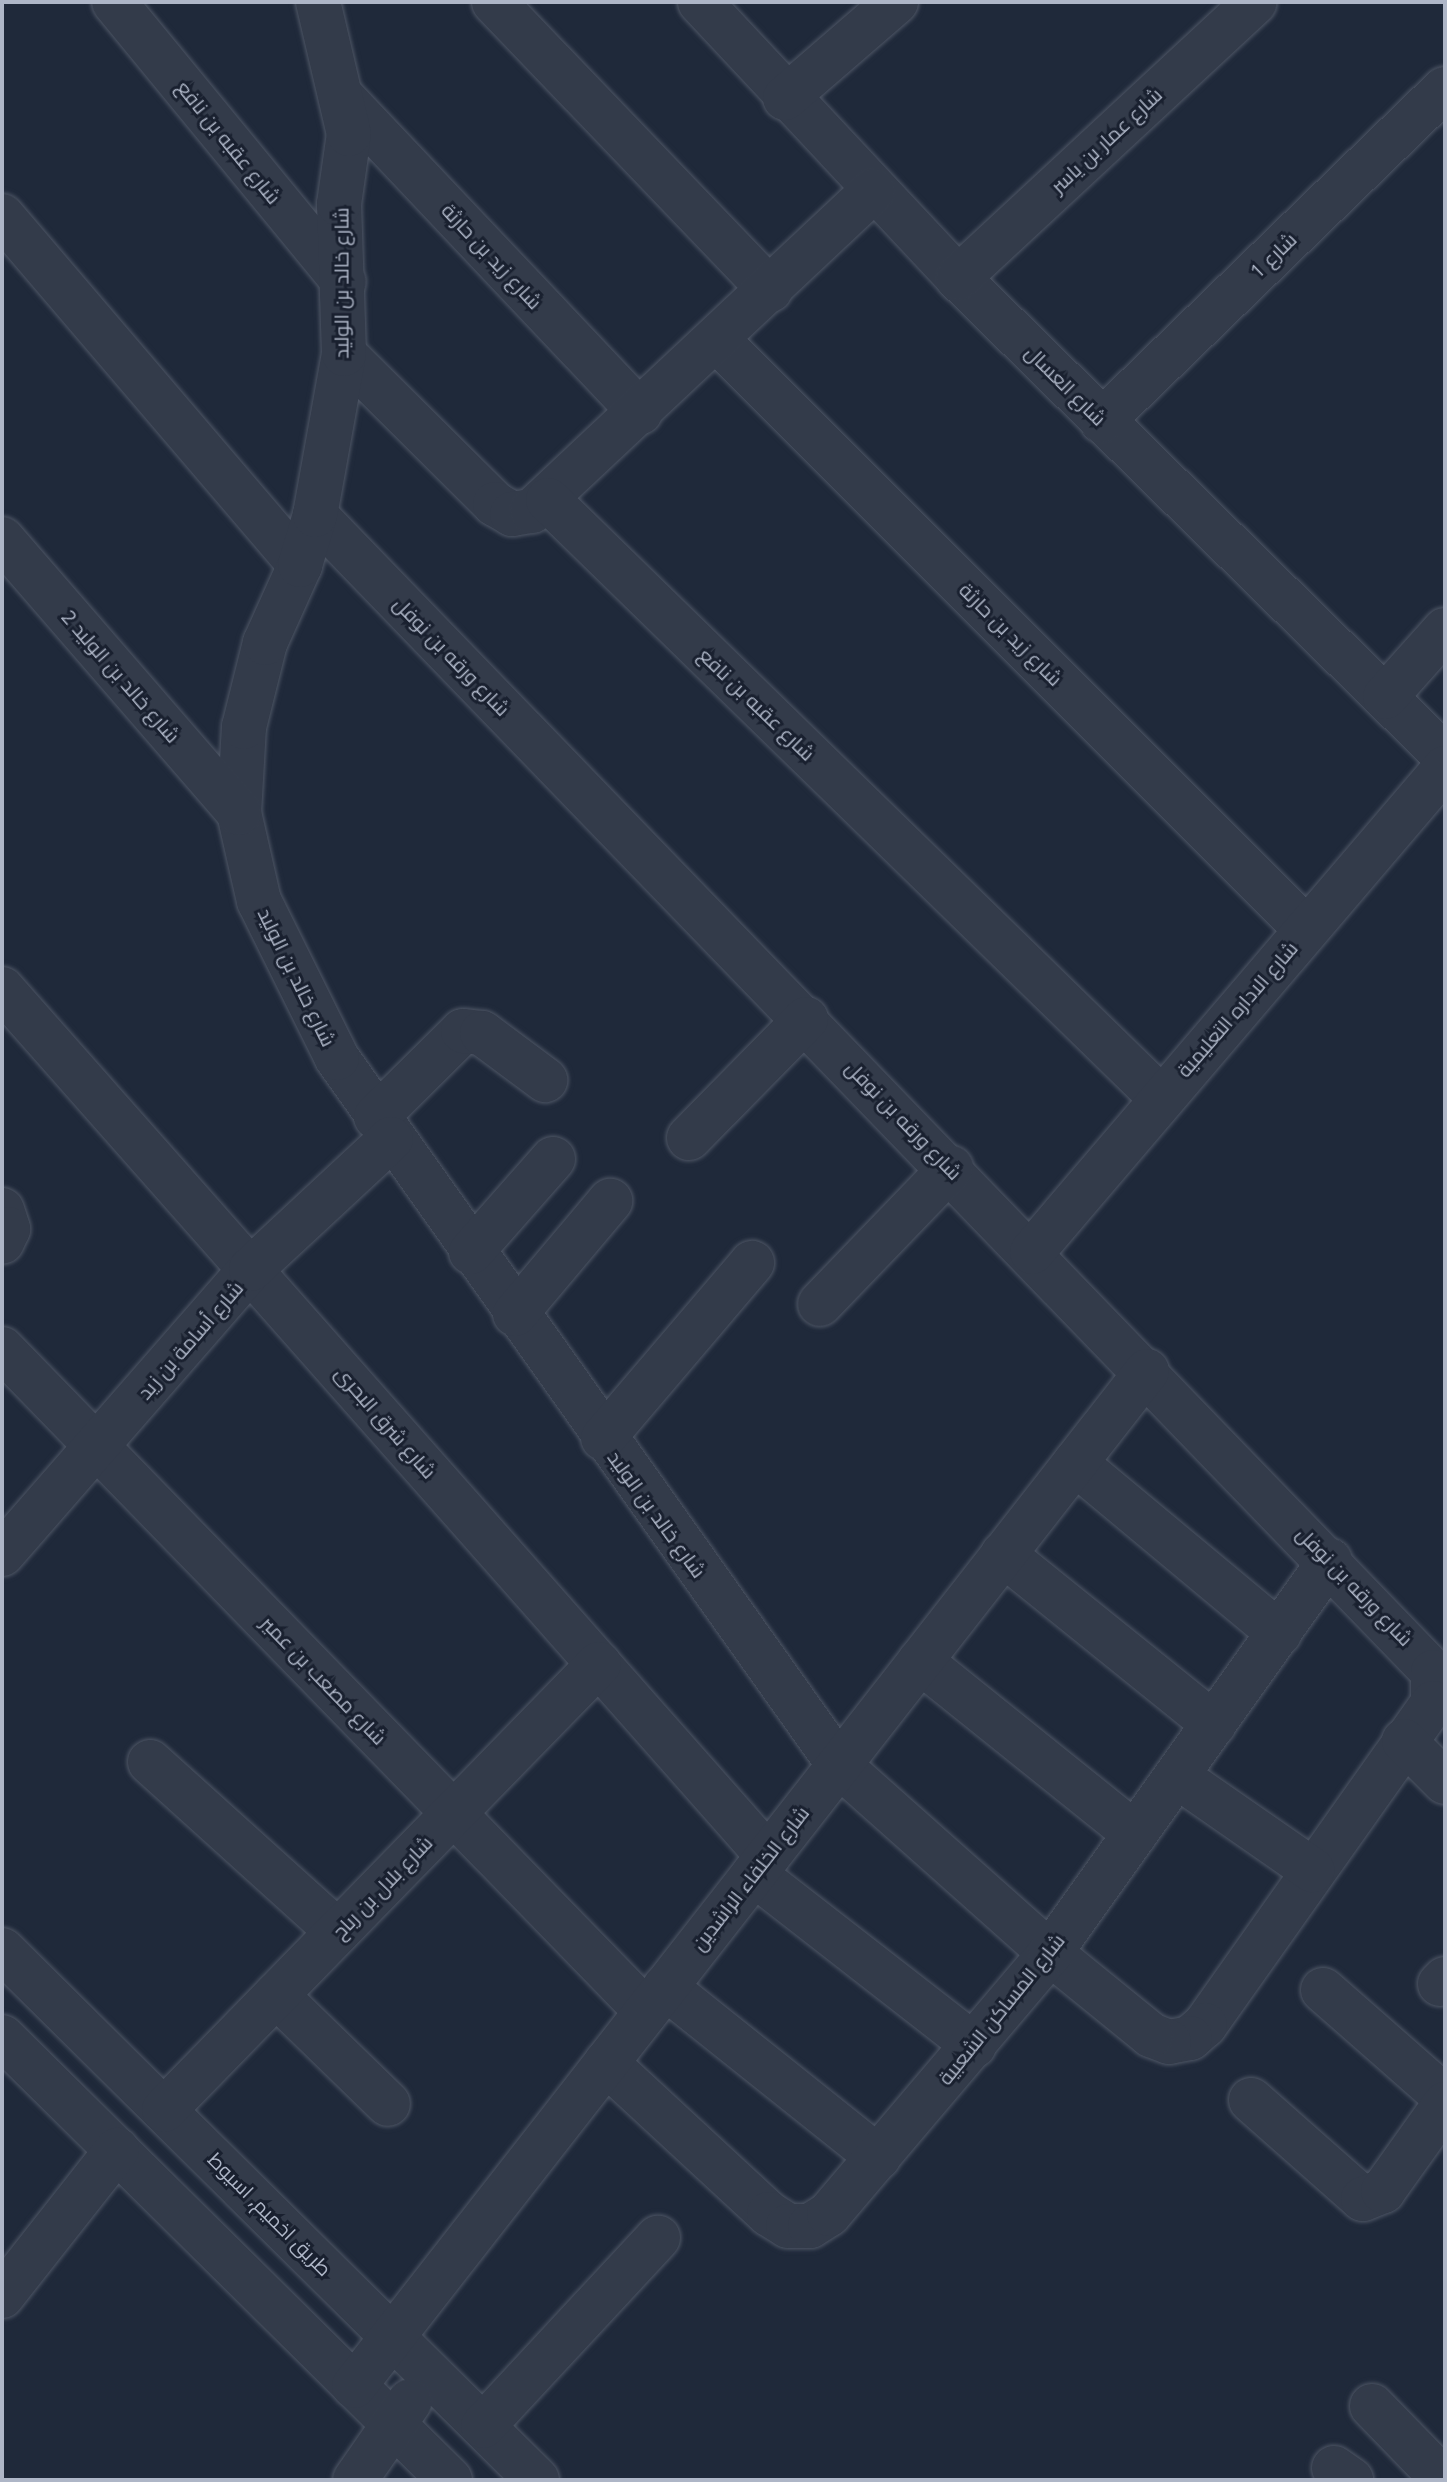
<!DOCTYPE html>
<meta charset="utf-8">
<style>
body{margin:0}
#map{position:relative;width:1447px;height:2482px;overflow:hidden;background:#1f293a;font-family:"Open Sans",Cairo,sans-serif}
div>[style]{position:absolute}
.roads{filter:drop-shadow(0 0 2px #4e5665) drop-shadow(0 0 2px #4e5665)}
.minor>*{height:44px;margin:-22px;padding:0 22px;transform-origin:22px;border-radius:22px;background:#333b4a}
span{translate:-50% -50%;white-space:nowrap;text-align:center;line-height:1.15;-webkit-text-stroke:6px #19202f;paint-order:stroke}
.street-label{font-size:20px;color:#aeb6c7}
.frame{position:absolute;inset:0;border:4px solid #aeb6c7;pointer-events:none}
</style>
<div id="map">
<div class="roads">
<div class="minor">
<i style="left:114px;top:2px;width:362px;rotate:50.6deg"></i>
<i style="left:494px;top:2px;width:399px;rotate:46.2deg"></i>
<i style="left:700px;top:2px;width:378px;rotate:46.9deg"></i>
<i style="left:958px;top:278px;width:682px;rotate:44.47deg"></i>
<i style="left:785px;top:98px;width:147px;rotate:-40.9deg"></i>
<i style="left:344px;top:99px;width:431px;rotate:46.6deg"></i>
<i style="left:2px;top:216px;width:459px;rotate:49.5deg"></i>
<i style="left:958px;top:278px;width:405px;rotate:-42.9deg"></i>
<i style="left:717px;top:340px;width:833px;rotate:45deg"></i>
<i style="left:344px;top:354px;width:213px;rotate:44.8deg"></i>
<i style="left:495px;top:504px;width:20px;rotate:30deg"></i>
<i style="left:512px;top:514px;width:20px;rotate:-9deg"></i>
<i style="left:532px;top:511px;width:468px;rotate:-43.2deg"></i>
<i style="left:1102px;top:421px;width:477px;rotate:-44.1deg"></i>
<i style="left:548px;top:500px;width:856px;rotate:44.29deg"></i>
<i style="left:315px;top:515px;width:1609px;rotate:45.98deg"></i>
<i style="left:1433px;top:1672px;width:31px;rotate:90deg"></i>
<i style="left:1433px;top:1703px;width:395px;rotate:125.3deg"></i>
<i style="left:1205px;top:2025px;width:20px;rotate:139deg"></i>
<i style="left:1190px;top:2038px;width:21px;rotate:169deg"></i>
<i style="left:1169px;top:2042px;width:19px;rotate:-159deg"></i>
<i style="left:1151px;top:2035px;width:130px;rotate:-140.9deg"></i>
<i style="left:1050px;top:1953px;width:283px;rotate:-138.3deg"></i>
<i style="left:839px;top:1765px;width:867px;rotate:-125.38deg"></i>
<i style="left:337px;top:1058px;width:175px;rotate:-116.4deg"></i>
<i style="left:259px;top:901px;width:90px;rotate:-102.8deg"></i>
<i style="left:239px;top:813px;width:86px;rotate:-86.7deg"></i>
<i style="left:244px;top:727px;width:87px;rotate:-76deg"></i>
<i style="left:265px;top:643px;width:85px;rotate:-65.8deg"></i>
<i style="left:300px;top:565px;width:52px;rotate:-73.3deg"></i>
<i style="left:315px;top:515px;width:164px;rotate:-79.8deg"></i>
<i style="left:344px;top:354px;width:150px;rotate:-91.9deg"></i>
<i style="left:339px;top:204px;width:71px;rotate:-81.9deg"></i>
<i style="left:349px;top:134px;width:136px;rotate:-103.2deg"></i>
<i style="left:2px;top:539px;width:362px;rotate:49.1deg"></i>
<i style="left:1385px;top:697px;width:90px;rotate:-48.2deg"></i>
<i style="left:2px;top:989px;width:1157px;rotate:48.54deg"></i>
<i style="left:376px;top:1117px;width:122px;rotate:-44.7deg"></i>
<i style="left:463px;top:1031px;width:19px;rotate:6deg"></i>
<i style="left:482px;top:1033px;width:79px;rotate:36.7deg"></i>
<i style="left:689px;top:1138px;width:167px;rotate:-45.5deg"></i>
<i style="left:2px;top:1210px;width:20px;rotate:72deg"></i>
<i style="left:8px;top:1229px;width:14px;rotate:115deg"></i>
<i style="left:471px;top:1252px;width:124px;rotate:-48.6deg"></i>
<i style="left:1032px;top:1252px;width:636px;rotate:-49.53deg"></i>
<i style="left:820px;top:1304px;width:189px;rotate:-46.1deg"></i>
<i style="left:515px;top:1314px;width:148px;rotate:-49.9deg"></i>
<i style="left:2px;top:1349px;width:924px;rotate:45.79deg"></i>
<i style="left:603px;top:1438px;width:230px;rotate:-49.6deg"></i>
<i style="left:1075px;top:1463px;width:266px;rotate:39.8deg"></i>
<i style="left:2px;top:1554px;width:378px;rotate:-48.9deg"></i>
<i style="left:251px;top:1269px;width:191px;rotate:-42.9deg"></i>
<i style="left:1003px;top:1554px;width:271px;rotate:38.9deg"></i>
<i style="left:920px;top:1661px;width:276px;rotate:38.8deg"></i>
<i style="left:1404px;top:1741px;width:58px;rotate:45deg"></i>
<i style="left:150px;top:1762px;width:253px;rotate:42.1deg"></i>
<i style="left:1177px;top:1776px;width:165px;rotate:34.8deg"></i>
<i style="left:754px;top:1874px;width:279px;rotate:37.9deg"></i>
<i style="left:2px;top:1950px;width:753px;rotate:44.73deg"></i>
<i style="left:1440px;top:1984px;width:7px;rotate:-45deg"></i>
<i style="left:665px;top:1987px;width:273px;rotate:38.6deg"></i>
<i style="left:1323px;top:1990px;width:162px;rotate:41.3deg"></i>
<i style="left:276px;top:1995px;width:156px;rotate:44.2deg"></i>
<i style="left:2px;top:2037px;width:630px;rotate:44.68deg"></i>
<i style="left:606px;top:2063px;width:222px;rotate:42.8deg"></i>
<i style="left:769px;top:2214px;width:22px;rotate:32deg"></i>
<i style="left:788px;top:2226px;width:22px"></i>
<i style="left:810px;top:2226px;width:22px;rotate:-32deg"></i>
<i style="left:829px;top:2214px;width:342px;rotate:-49.7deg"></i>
<i style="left:1050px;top:1953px;width:482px;rotate:-54.5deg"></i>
<i style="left:1251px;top:2100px;width:149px;rotate:41.5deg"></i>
<i style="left:1363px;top:2199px;width:22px;rotate:-22deg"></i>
<i style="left:1383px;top:2191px;width:107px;rotate:-54.5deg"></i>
<i style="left:164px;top:2110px;width:623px;rotate:-45.72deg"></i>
<i style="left:2px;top:2296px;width:186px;rotate:-51.8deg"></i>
<i style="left:354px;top:2386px;width:1288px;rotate:-52deg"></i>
<i style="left:1372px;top:2406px;width:103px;rotate:45.8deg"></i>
<i style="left:483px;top:2426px;width:257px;rotate:-47.1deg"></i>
<i style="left:1334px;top:2468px;width:21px;rotate:35deg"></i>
<i style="left:355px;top:2480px;width:96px;rotate:-55.2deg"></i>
</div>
</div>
<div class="street-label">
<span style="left:1106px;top:140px;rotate:-43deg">شارع عمار بن ياسر</span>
<span style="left:229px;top:142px;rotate:51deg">شارع عقبه بن نافع</span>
<span style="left:1273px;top:255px;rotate:-44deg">شارع 1</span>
<span style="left:492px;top:256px;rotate:47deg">شارع زيد بن حارثة</span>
<span style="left:341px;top:283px;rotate:-90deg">شارع خالد بن الوليد</span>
<span style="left:1066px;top:385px;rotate:45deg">شارع العسال</span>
<span style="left:1011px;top:634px;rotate:45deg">شارع زيد بن حارثة</span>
<span style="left:452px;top:656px;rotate:46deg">شارع ورقه بن نوفل</span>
<span style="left:121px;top:676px;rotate:49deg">شارع خالد بن الوليد 2</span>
<span style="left:757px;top:704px;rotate:44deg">شارع عقبه بن نافع</span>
<span style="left:297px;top:977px;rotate:64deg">شارع خالد بن الوليد</span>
<span style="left:1237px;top:1009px;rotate:-49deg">شارع الاداره التعليمية</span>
<span style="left:904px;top:1120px;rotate:46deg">شارع ورقه بن نوفل</span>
<span style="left:190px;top:1340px;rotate:-49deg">شارع أسامة بن زيد</span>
<span style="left:386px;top:1422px;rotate:49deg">شارع شرق البحرى</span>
<span style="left:657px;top:1514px;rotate:54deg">شارع خالد بن الوليد</span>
<span style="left:1355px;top:1586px;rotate:46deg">شارع ورقه بن نوفل</span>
<span style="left:324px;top:1680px;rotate:46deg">شارع مصعب بن عمير</span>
<span style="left:750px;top:1878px;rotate:-52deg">شارع الخلفاء الراشدين</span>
<span style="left:382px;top:1887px;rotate:-46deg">شارع بلال بن رباح</span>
<span style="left:1001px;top:2009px;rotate:-51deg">شارع المساكن الشعبية</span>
<span style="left:270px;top:2214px;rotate:45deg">طريق اخميم, اسيوط</span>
</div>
<div class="frame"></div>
</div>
